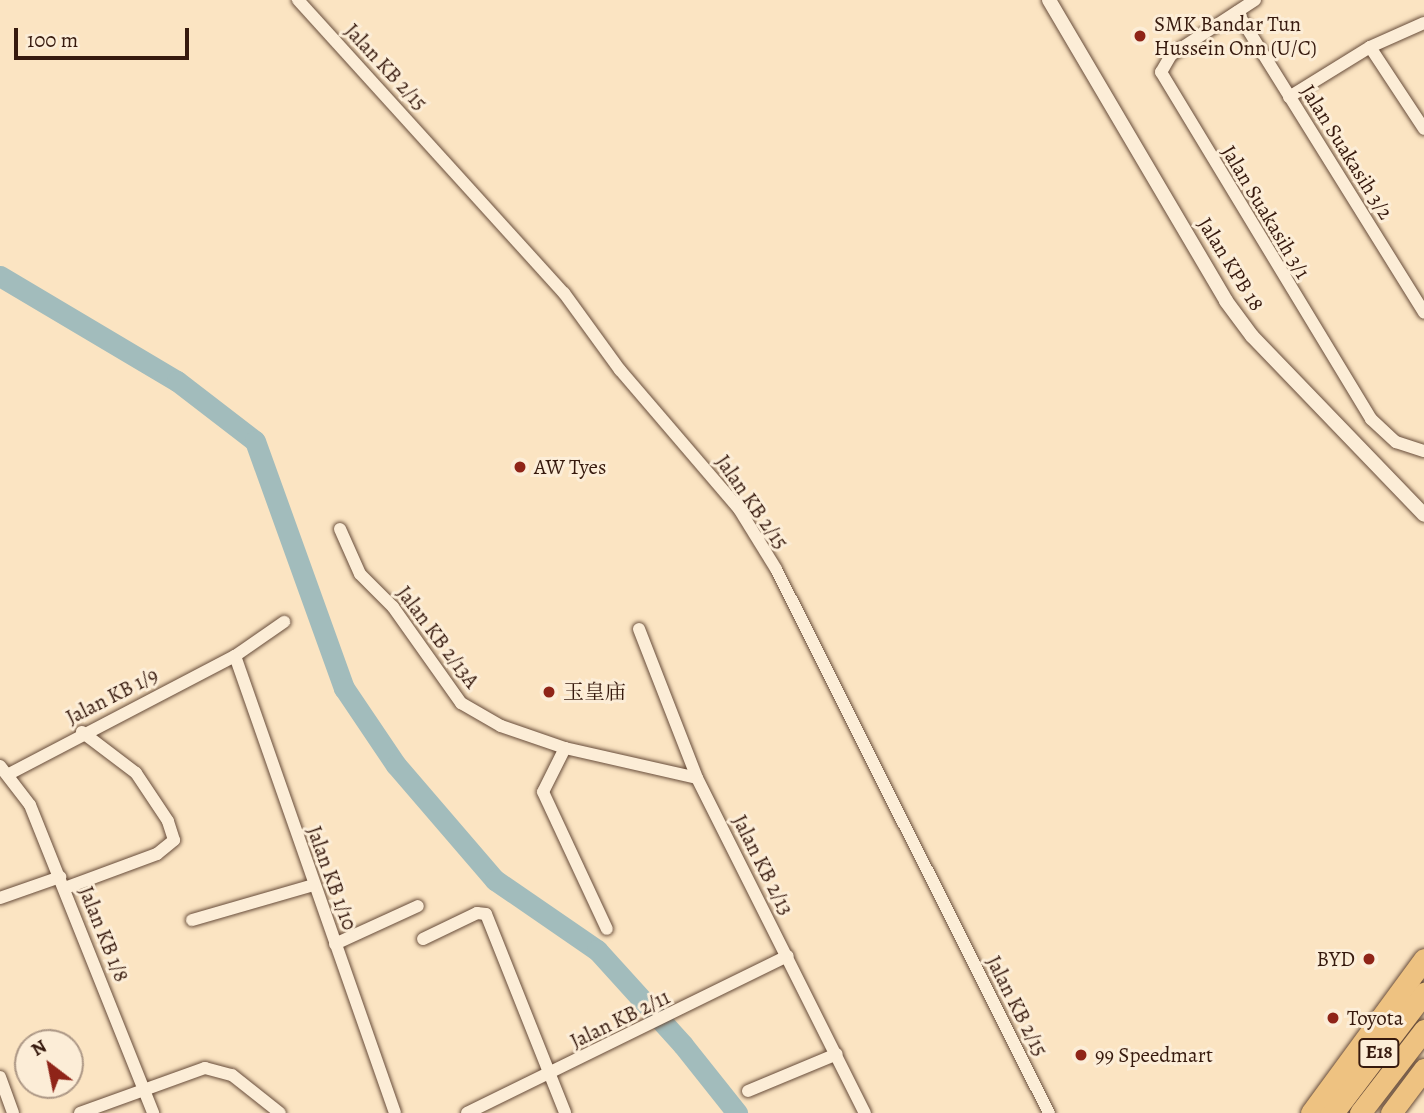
<!DOCTYPE html>
<meta charset="utf-8">
<style>
body{margin:0}
#map{position:relative;width:1424px;height:1113px;overflow:hidden;background:#fbe4c2;font-family:Alegreya,"Noto Serif SC",serif}
div>[style]{position:absolute}
.river>*{height:21px;margin:-10.5px;padding:0 10.5px;transform-origin:10.5px;border-radius:10.5px;background:#a2bcbc}
.roads{filter:drop-shadow(0 0 2px #674c3a) drop-shadow(0 0 2px #674c3a)}
.minor>*{height:12px;margin:-6px;padding:0 6px;transform-origin:6px;border-radius:6px;background:#fcedd7}
.tertiary>*{height:14px;margin:-7px;padding:0 7px;transform-origin:7px;border-radius:7px;background:#fcedd7}
.motorway>*{height:21px;margin:-10.5px;padding:0 10.5px;transform-origin:10.5px;border-radius:10.5px;background:#eec281}
.dots>*{width:19px;height:19px;translate:-50% -50%;box-sizing:border-box;border:4px solid #fcedd7;border-radius:50%}
span{translate:-50% -50%;white-space:nowrap;text-align:center;line-height:1.15;-webkit-text-stroke:6px #fcedd7;paint-order:stroke}
.shield-label span{padding:2px 5px;background:#fcedd7;border:2px solid;border-radius:5px;-webkit-text-stroke-width:0}
.shield-label{font-size:19px;color:#36190d;font-weight:700}
.poi-label{font-size:21px;color:#36190d}
.left{translate:0 -50%;text-align:left}
.right{translate:-100% -50%;text-align:right}
.street-label{font-size:21px;color:#36190d}
.north{position:absolute;left:14px;top:1029px;width:70px;height:70px;box-sizing:border-box;background:#fcedd7;border:2px solid #ad9886;border-radius:50%;rotate:328deg;font-size:19px;font-weight:700;line-height:28px;text-align:center;color:#36190d}
.north::after{content:'';display:block;margin:auto;width:24px;height:32px;background:#8f2418;clip-path:polygon(50% 0,100% 100%,50% 72%,0 100%)}
.scale{position:absolute;left:14px;top:28px;width:175px;height:32px;box-sizing:border-box;border:4px solid #36190d;border-top:0;padding-left:9px;font-size:21px;line-height:24px;white-space:nowrap;color:#36190d;-webkit-text-stroke:5px #fcedd7;paint-order:stroke}
</style>
<div id="map">
<div class="river">
<i style="left:0;top:276px;width:206px;rotate:30.7deg"></i>
<i style="left:177px;top:381px;width:98px;rotate:37.6deg"></i>
<i style="left:255px;top:441px;width:263px;rotate:70.2deg"></i>
<i style="left:344px;top:688px;width:93px;rotate:56deg"></i>
<i style="left:396px;top:765px;width:152px;rotate:49.3deg"></i>
<i style="left:495px;top:880px;width:124px;rotate:34.5deg"></i>
<i style="left:597px;top:950px;width:128px;rotate:47.8deg"></i>
<i style="left:683px;top:1045px;width:87px;rotate:51.5deg"></i>
</div>
<div class="roads">
<div class="minor">
<i style="left:298px;top:0;width:396px;rotate:47.8deg"></i>
<i style="left:564px;top:293px;width:95px;rotate:54deg"></i>
<i style="left:620px;top:370px;width:183px;rotate:49.4deg"></i>
<i style="left:739px;top:509px;width:70px;rotate:58.3deg"></i>
<i style="left:776px;top:569px;width:609px;rotate:63.35deg"></i>
<i style="left:1255px;top:0;width:100px;rotate:146.8deg"></i>
<i style="left:1171px;top:55px;width:20px;rotate:120deg"></i>
<i style="left:1161px;top:72px;width:406px;rotate:58.8deg"></i>
<i style="left:1371px;top:419px;width:34px;rotate:43deg"></i>
<i style="left:1396px;top:442px;width:29px;rotate:18deg"></i>
<i style="left:1237px;top:12px;width:354px;rotate:58.1deg"></i>
<i style="left:1370px;top:47px;width:98px;rotate:56.6deg"></i>
<i style="left:1289px;top:97px;width:95px;rotate:-31.7deg"></i>
<i style="left:1370px;top:47px;width:59px;rotate:-24deg"></i>
<i style="left:340px;top:529px;width:49px;rotate:66deg"></i>
<i style="left:360px;top:574px;width:47px;rotate:45deg"></i>
<i style="left:393px;top:607px;width:118px;rotate:54.7deg"></i>
<i style="left:461px;top:703px;width:46px;rotate:29.9deg"></i>
<i style="left:501px;top:726px;width:68px;rotate:19deg"></i>
<i style="left:565px;top:748px;width:135px;rotate:12.8deg"></i>
<i style="left:639px;top:629px;width:160px;rotate:68.7deg"></i>
<i style="left:697px;top:778px;width:375px;rotate:63.4deg"></i>
<i style="left:235px;top:656px;width:484px;rotate:70.7deg"></i>
<i style="left:565px;top:748px;width:49px;rotate:116.6deg"></i>
<i style="left:543px;top:792px;width:151px;rotate:65deg"></i>
<i style="left:0;top:766px;width:49px;rotate:52.4deg"></i>
<i style="left:30px;top:805px;width:332px;rotate:68.2deg"></i>
<i style="left:9px;top:774px;width:255px;rotate:-27.6deg"></i>
<i style="left:235px;top:656px;width:60px;rotate:-34.8deg"></i>
<i style="left:65px;top:888px;width:98px;rotate:-20.3deg"></i>
<i style="left:157px;top:854px;width:22px;rotate:-39deg"></i>
<i style="left:174px;top:840px;width:20px;rotate:-108deg"></i>
<i style="left:168px;top:821px;width:58px;rotate:-123.7deg"></i>
<i style="left:136px;top:773px;width:68px;rotate:-142.8deg"></i>
<i style="left:0;top:898px;width:64px;rotate:-19.3deg"></i>
<i style="left:192px;top:920px;width:126px;rotate:-16.1deg"></i>
<i style="left:423px;top:939px;width:60px;rotate:-25.7deg"></i>
<i style="left:477px;top:913px;width:9px;rotate:6deg"></i>
<i style="left:486px;top:914px;width:214px;rotate:68.3deg"></i>
<i style="left:335px;top:944px;width:91px;rotate:-24.6deg"></i>
<i style="left:0;top:1077px;width:38px;rotate:70deg"></i>
<i style="left:748px;top:1091px;width:96px;rotate:-22.6deg"></i>
<i style="left:80px;top:1113px;width:133px;rotate:-19.8deg"></i>
<i style="left:205px;top:1068px;width:28px;rotate:15deg"></i>
<i style="left:232px;top:1075px;width:61px;rotate:38.4deg"></i>
<i style="left:467px;top:1113px;width:357px;rotate:-26.1deg"></i>
</div>
<div class="tertiary">
<i style="left:1049px;top:0;width:349px;rotate:59.5deg"></i>
<i style="left:1226px;top:301px;width:44px;rotate:53.4deg"></i>
<i style="left:1252px;top:336px;width:248px;rotate:46.1deg"></i>
</div>
<div class="motorway">
<i style="left:1311px;top:1113px;width:191px;rotate:-53.7deg"></i>
<i style="left:1333px;top:1113px;width:151px;rotate:-52.8deg"></i>
<i style="left:1360px;top:1113px;width:105px;rotate:-52.4deg"></i>
<i style="left:1391px;top:1113px;width:55px;rotate:-53.1deg"></i>
</div>
</div>
<div class="dots">
<i style="left:1140px;top:36px;background:#8f2418"></i>
<i style="left:520px;top:467px;background:#8f2418"></i>
<i style="left:549px;top:692px;background:#8f2418"></i>
<i style="left:1369px;top:959px;background:#8f2418"></i>
<i style="left:1333px;top:1018px;background:#8f2418"></i>
<i style="left:1081px;top:1055px;background:#8f2418"></i>
</div>
<div class="shield-label">
<span style="left:1379px;top:1053px">E18</span>
</div>
<div class="poi-label">
<span class="left" style="left:1154px;top:36px">SMK Bandar Tun<br>Hussein Onn (U/C)</span>
<span class="left" style="left:534px;top:467px">AW Tyes</span>
<span class="left" style="left:563px;top:692px">玉皇庙</span>
<span class="right" style="left:1355px;top:959px">BYD</span>
<span class="left" style="left:1347px;top:1018px">Toyota</span>
<span class="left" style="left:1095px;top:1055px">99 Speedmart</span>
</div>
<div class="street-label">
<span style="left:386px;top:67px;rotate:47deg">Jalan KB 2/15</span>
<span style="left:1347px;top:152px;rotate:58deg">Jalan Suakasih 3/2</span>
<span style="left:1266px;top:212px;rotate:59deg">Jalan Suakasih 3/1</span>
<span style="left:1231px;top:264px;rotate:58deg">Jalan KPB 18</span>
<span style="left:752px;top:502px;rotate:55deg">Jalan KB 2/15</span>
<span style="left:438px;top:637px;rotate:53deg">Jalan KB 2/13A</span>
<span style="left:112px;top:696px;rotate:-27deg">Jalan KB 1/9</span>
<span style="left:763px;top:865px;rotate:63deg">Jalan KB 2/13</span>
<span style="left:332px;top:878px;rotate:70deg">Jalan KB 1/10</span>
<span style="left:104px;top:934px;rotate:68deg">Jalan KB 1/8</span>
<span style="left:1017px;top:1006px;rotate:63deg">Jalan KB 2/15</span>
<span style="left:620px;top:1019px;rotate:-26deg">Jalan KB 2/11</span>
</div>
<div class="north">N</div>
<div class="scale">100 m</div>
</div>
